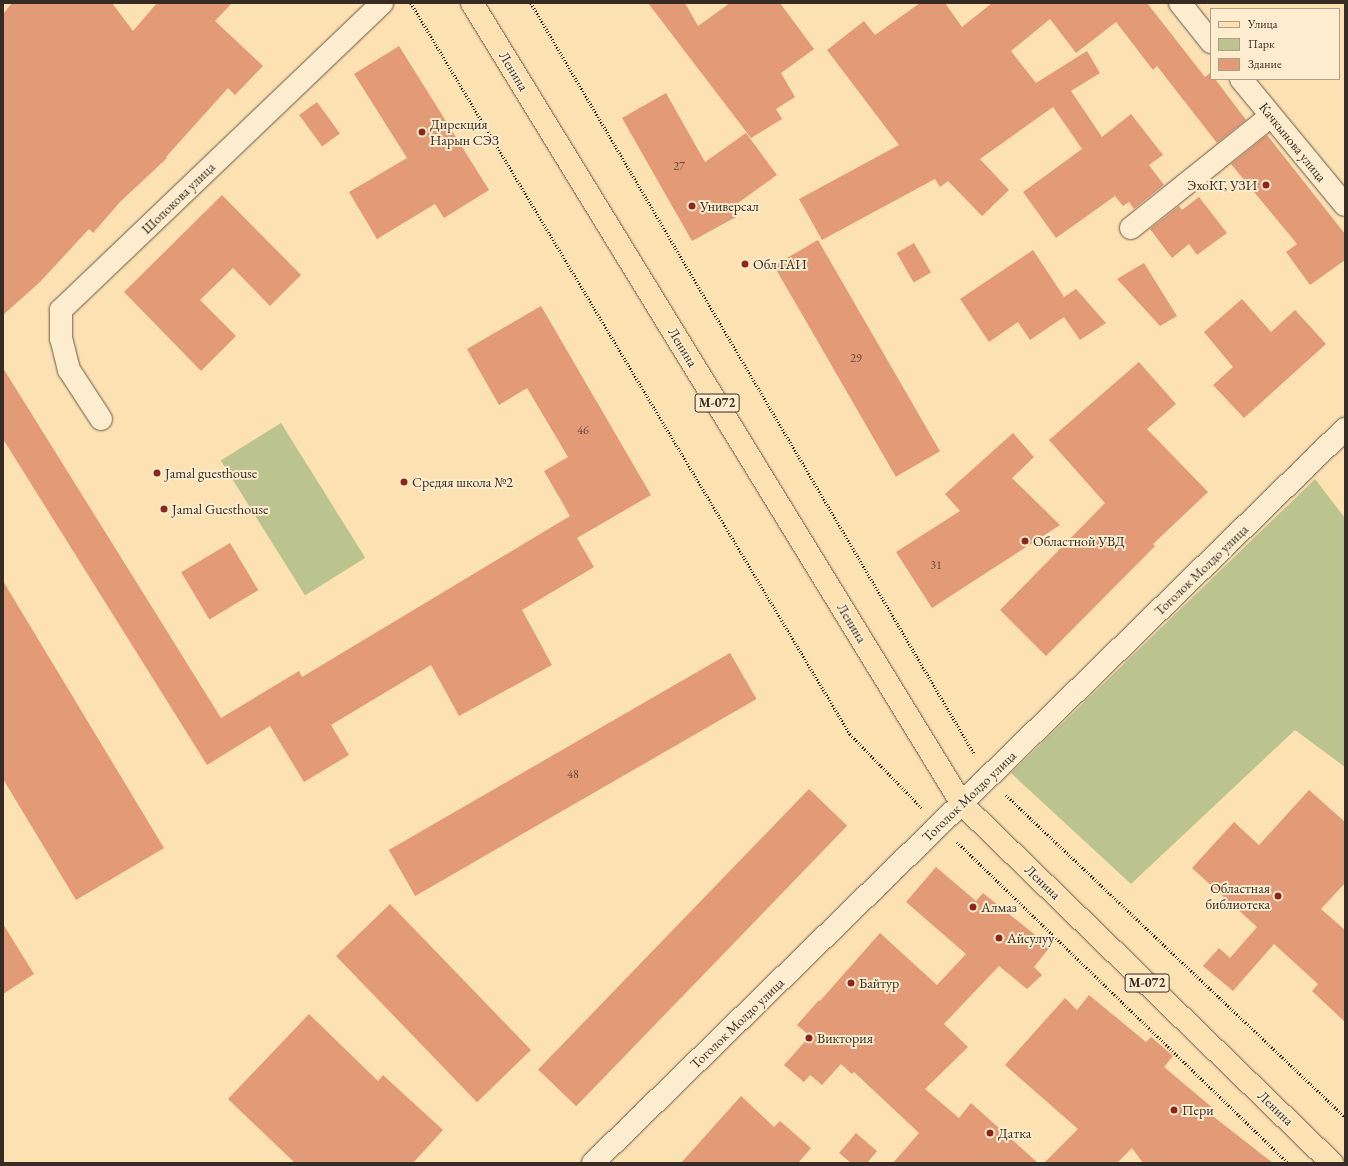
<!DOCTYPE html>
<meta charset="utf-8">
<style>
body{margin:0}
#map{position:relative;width:1348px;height:1166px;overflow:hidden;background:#fce1b2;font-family:"EB Garamond",serif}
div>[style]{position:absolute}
.green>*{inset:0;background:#bbc38f;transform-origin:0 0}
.building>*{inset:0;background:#e29a77;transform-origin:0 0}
.path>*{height:2.5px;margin-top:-1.25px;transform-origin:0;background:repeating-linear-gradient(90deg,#372c24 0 1px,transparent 0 3px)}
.roads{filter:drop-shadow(0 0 1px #685948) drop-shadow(0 0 1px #685948)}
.minor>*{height:22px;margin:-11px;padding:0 11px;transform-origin:11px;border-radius:11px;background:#fdeccd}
.major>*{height:22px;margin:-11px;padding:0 11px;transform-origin:11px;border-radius:11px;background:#fce1b2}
.dots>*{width:11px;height:11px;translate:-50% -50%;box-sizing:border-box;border:2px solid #fdeccd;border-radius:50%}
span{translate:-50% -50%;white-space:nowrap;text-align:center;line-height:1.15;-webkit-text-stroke:4px #fdeccd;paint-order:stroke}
.number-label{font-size:12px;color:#624839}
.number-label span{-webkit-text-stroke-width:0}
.shield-label span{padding:1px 3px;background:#fdeccd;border:1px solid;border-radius:3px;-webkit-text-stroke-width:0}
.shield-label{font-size:13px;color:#372c24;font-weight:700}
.street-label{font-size:14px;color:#372c24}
.poi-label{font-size:14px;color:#372c24}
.left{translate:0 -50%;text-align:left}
.right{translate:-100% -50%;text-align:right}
.frame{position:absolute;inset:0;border:4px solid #372c24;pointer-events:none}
.legend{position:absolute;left:1210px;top:8px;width:130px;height:72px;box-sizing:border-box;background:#fdeccd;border:1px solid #ae9f89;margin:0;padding:5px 7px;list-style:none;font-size:12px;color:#372c24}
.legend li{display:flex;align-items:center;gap:8px;height:20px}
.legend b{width:20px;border:1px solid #ae9f89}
</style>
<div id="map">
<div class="green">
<i style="left:281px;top:423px;width:159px;height:71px;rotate:58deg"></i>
<i style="clip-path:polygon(1315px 479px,1345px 518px,1345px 767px,1295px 730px,1131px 884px,1011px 773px)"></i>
</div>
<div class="building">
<i style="clip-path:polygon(12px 3px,112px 3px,133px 31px,157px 3px,232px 3px,215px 21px,263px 66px,235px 95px,228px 88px,166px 157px,167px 158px,120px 202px,93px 233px,89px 229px,40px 282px,3px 315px,3px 14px)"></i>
<i style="clip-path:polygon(648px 3px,685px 3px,698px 26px,730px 3px,780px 3px,814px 49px,781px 73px,795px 97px,776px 109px,782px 119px,751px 138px)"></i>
<i style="clip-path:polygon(920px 3px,945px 3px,962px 27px,992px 3px,1147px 3px,1205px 77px,1210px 73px,1211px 79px,1215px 79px,1246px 120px,1217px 143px,1157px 66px,1153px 70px,1116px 22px,1076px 53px,1050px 19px,1011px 51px,1036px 83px,1087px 51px,1100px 73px,1071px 91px,1102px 137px,1131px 114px,1163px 155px,1149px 165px,1164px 185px,1134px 209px,1129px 202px,1123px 206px,1115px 196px,1056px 238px,1023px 192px,1082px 149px,1053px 107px,980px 159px,1009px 190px,982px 216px,948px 181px,940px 187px,935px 179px,822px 240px,799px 199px,899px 145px,827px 50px,864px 21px,875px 35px)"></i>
<i style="clip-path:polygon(399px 46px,489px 190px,444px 218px,435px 204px,377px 239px,349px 192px,407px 158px,354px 74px)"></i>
<i style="clip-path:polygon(666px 93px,705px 162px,746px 133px,777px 175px,731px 208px,736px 217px,692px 241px,622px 118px)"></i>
<i style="left:317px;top:102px;width:39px;height:22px;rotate:54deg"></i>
<i style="clip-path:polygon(1267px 135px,1345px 234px,1345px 260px,1310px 285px,1286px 252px,1297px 244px,1231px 164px)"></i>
<i style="clip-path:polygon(222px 195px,301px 275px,270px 306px,233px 268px,200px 300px,236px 336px,201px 371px,124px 292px)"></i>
<i style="clip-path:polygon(1199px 197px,1227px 233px,1197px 255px,1189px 244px,1172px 258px,1150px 229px,1179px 206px,1182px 210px)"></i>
<i style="left:818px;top:240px;width:244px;height:51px;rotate:60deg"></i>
<i style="left:914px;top:243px;width:34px;height:20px;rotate:60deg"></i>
<i style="clip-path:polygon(1033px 250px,1064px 297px,1076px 289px,1106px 323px,1080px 340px,1064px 317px,1030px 340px,1018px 322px,989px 342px,960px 299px)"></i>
<i style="clip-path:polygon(1144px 263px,1177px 316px,1160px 326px,1117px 279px)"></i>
<i style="clip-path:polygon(1242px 299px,1271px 332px,1295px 310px,1326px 344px,1244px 418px,1213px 385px,1233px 367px,1204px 332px)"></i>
<i style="clip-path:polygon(541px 306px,651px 495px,577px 538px,594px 567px,522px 610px,552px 665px,459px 716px,431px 665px,331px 725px,349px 755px,304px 782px,270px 726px,207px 765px,3px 439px,3px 368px,221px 718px,299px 671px,302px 677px,570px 516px,544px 471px,568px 457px,527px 388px,499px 405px,467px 349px)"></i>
<i style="clip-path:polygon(1139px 362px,1176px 404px,1147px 429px,1208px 492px,1153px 544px,1155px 546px,1046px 656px,1000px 610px,1105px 503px,1049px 440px)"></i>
<i style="clip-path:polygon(1013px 433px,1034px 457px,1012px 478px,1060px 525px,932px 608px,896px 552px,960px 511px,945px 494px)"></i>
<i style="left:230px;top:543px;width:55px;height:57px;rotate:59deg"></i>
<i style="clip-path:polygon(3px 581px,164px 848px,76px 900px,3px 779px)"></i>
<i style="left:730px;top:653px;width:53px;height:394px;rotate:60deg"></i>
<i style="left:809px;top:789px;width:53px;height:390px;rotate:44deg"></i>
<i style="clip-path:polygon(1309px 790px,1345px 822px,1345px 883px,1321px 909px,1345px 930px,1345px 1022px,1312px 991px,1318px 984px,1274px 944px,1233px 991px,1203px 966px,1219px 948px,1230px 958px,1257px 927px,1192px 868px,1234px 822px,1259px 845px)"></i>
<i style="clip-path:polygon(936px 867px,976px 901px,983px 893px,1050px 947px,1034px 967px,1042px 975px,1027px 989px,999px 966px,944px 1024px,968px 1047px,925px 1089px,959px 1118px,971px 1103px,1038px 1163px,893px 1163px,919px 1133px,854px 1072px,852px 1074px,841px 1064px,822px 1085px,810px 1075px,804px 1082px,784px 1065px,810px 1036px,797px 1025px,819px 1000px,820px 1001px,880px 933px,937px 985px,966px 954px,906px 902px)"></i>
<i style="left:390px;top:904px;width:203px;height:75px;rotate:46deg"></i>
<i style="clip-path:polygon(3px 924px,34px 974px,3px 994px)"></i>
<i style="clip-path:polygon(1089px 995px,1146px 1042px,1151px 1037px,1173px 1056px,1164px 1067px,1214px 1109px,1210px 1114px,1273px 1163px,1143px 1163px,1132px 1148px,1117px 1163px,1044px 1163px,1078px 1129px,1005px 1065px,1065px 998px,1077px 1010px)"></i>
<i style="clip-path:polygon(309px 1014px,378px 1081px,383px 1075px,443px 1130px,413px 1163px,295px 1163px,228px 1099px)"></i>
<i style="clip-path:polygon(741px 1096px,774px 1127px,780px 1121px,811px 1148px,798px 1163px,681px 1163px)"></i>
<i style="clip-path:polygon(856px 1133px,877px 1151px,867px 1163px,851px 1163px,839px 1153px)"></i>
</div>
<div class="path">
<i style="left:411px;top:3px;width:853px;rotate:59.01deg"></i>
<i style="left:850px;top:734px;width:103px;rotate:45.8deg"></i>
<i style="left:531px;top:3px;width:873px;rotate:59.44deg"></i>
<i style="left:1006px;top:795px;width:468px;rotate:43.5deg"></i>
<i style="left:957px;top:842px;width:461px;rotate:44.1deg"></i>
</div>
<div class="roads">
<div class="minor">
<i style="left:1180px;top:3px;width:50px;rotate:51.5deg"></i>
<i style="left:1241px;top:79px;width:163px;rotate:50.5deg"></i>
<i style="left:1131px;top:228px;width:179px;rotate:-38.7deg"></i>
<i style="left:101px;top:419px;width:59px;rotate:-123.1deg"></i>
<i style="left:69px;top:370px;width:32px;rotate:-104deg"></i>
<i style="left:61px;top:339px;width:29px;rotate:-90deg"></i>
<i style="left:61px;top:310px;width:444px;rotate:-43.7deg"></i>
<i style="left:593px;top:1163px;width:1051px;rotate:-44.31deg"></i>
</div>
<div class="major">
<i style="left:472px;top:3px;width:939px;rotate:58.54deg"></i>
<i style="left:962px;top:804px;width:516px;rotate:44.14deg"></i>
</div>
</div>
<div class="dots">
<i style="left:422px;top:132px;background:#8f2418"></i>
<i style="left:1266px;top:185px;background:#8f2418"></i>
<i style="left:692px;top:206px;background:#8f2418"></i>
<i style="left:745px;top:264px;background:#8f2418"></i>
<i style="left:157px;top:473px;background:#8f2418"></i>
<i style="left:404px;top:482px;background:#8f2418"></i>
<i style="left:164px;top:509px;background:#8f2418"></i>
<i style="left:1025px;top:541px;background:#8f2418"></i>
<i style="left:1278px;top:896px;background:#8f2418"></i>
<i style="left:973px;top:907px;background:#8f2418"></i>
<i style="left:999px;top:938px;background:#8f2418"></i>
<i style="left:851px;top:983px;background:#8f2418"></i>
<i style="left:809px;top:1038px;background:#8f2418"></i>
<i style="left:1174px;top:1110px;background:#8f2418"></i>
<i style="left:990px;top:1133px;background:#8f2418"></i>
</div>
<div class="number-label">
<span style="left:679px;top:167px">27</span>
<span style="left:856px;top:359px">29</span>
<span style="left:583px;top:431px">46</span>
<span style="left:936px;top:566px">31</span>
<span style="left:573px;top:775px">48</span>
</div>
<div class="shield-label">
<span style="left:717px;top:403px">М-072</span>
<span style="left:1147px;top:983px">М-072</span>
</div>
<div class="street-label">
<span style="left:514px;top:71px;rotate:59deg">Ленина</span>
<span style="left:1293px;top:142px;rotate:51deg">Качкынова улица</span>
<span style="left:178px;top:198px;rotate:-44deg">Шопокова улица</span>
<span style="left:683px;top:347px;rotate:59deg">Ленина</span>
<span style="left:1201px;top:570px;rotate:-44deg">Тоголок Молдо улица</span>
<span style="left:852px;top:623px;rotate:59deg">Ленина</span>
<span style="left:969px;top:796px;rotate:-44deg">Тоголок Молдо улица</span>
<span style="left:1043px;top:882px;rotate:44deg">Ленина</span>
<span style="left:737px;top:1023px;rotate:-44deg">Тоголок Молдо улица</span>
<span style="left:1276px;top:1108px;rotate:44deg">Ленина</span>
</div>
<div class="poi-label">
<span class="left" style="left:430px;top:132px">Дирекция<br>Нарын СЭЗ</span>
<span class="right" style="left:1257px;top:185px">ЭхоКГ, УЗИ</span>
<span class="left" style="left:700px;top:206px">Универсал</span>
<span class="left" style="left:753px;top:264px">Обл ГАИ</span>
<span class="left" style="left:165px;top:473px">Jamal guesthouse</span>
<span class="left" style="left:412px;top:482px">Средяя школа №2</span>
<span class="left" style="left:172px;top:509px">Jamal Guesthouse</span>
<span class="left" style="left:1033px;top:541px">Областной УВД</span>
<span class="right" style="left:1270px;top:896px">Областная<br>библиотека</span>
<span class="left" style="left:981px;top:907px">Алмаз</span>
<span class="left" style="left:1007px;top:938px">Айсулуу</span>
<span class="left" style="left:859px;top:983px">Байтур</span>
<span class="left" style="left:817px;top:1038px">Виктория</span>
<span class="left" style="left:1182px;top:1110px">Пери</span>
<span class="left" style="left:998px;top:1133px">Датка</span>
</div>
<div class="frame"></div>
<ul class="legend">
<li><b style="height:5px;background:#fce1b2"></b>Улица</li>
<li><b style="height:11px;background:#bbc38f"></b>Парк</li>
<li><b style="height:11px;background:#e29a77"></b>Здание</li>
</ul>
</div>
